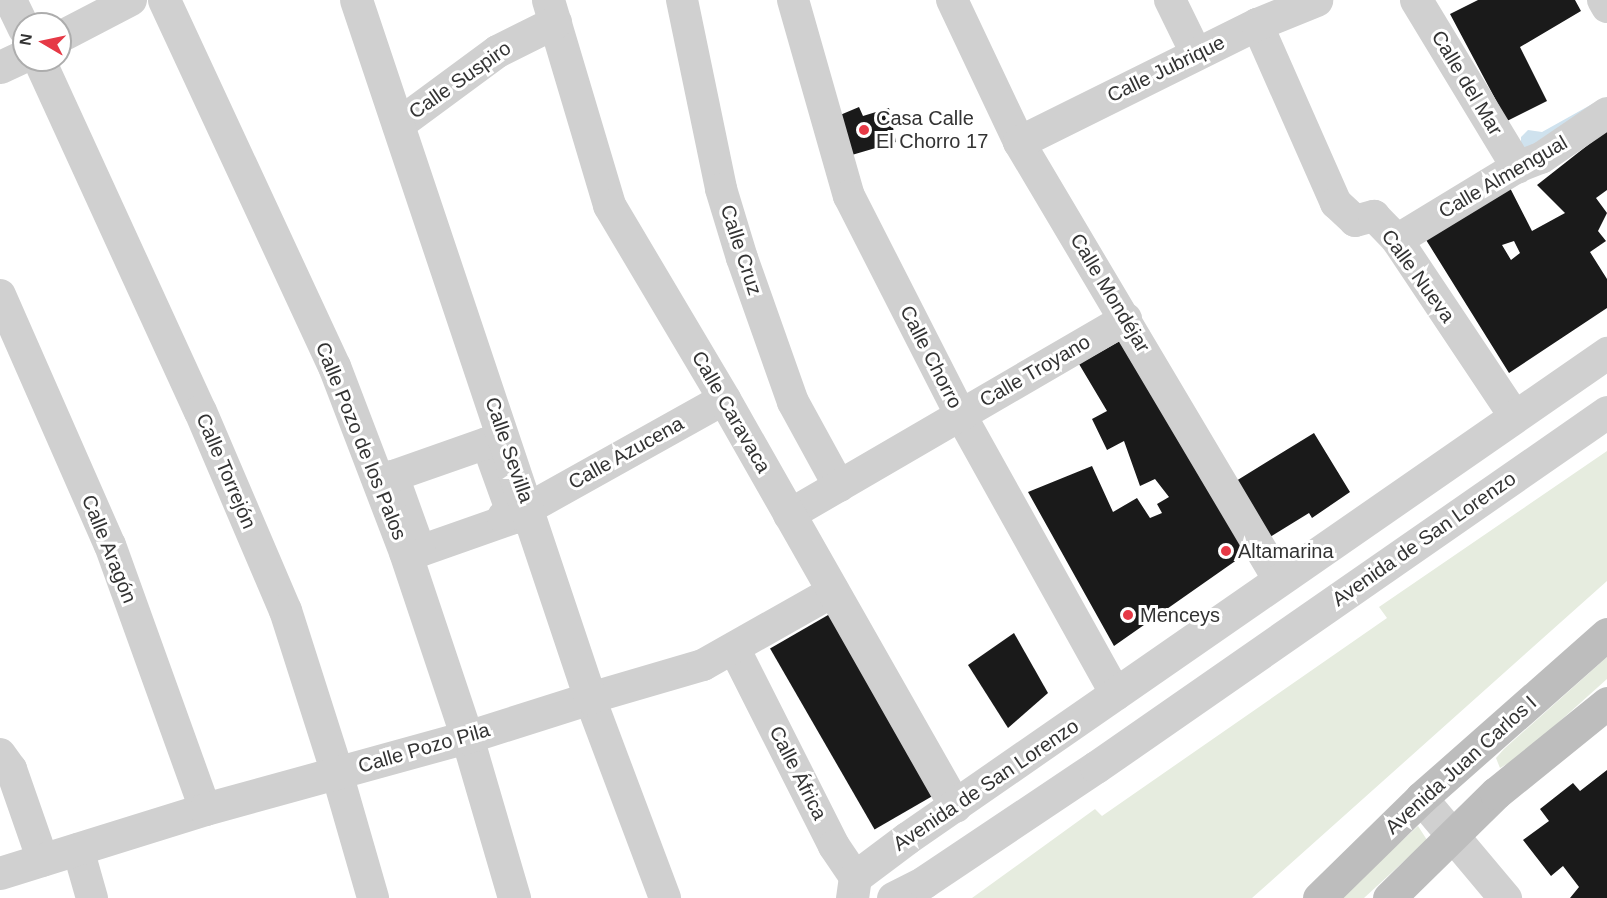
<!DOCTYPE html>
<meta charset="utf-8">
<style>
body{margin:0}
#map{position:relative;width:1607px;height:898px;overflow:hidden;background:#fff;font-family:Helvetica,sans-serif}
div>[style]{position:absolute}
.green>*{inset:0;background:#e6ecdf}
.water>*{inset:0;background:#cfe2ee}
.building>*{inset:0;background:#1a1a1a;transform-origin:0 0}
.pedestrian>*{height:32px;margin:-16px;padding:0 16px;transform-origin:16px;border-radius:16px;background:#d0d0d0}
.minor>*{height:33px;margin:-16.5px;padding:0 16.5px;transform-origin:16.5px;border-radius:16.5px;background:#d0d0d0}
.secondary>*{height:33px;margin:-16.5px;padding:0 16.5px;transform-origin:16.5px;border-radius:16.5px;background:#bdbdbd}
.dots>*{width:16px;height:16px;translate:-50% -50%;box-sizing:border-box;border:3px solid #fff;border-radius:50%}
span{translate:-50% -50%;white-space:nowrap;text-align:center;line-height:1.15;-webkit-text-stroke:6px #fff;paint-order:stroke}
.street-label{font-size:20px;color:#333}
.poi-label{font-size:20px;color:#333}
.left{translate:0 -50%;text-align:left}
.north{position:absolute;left:12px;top:12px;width:60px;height:60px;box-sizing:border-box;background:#fff;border:2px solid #adadad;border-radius:50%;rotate:279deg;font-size:16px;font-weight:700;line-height:24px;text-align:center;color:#333}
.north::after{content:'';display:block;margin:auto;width:21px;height:27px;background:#e63946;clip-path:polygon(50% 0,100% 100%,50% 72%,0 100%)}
</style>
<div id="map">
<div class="green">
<i style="clip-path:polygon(1607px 451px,1607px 581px,1252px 898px,972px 898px,1095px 809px,1102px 816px,1387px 618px,1379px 607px)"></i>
<i style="clip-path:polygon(1607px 657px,1607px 679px,1521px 756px,1500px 768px,1496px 758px,1504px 749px)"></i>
<i style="clip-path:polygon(1418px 826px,1427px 840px,1364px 898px,1339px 898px)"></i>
</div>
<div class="water">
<i style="clip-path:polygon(1594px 103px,1540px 155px,1521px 146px,1521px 137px,1528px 130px,1542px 132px)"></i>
</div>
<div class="building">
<i style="clip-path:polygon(1478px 0,1575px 0,1581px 11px,1520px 47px,1547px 101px,1507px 121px,1450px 14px)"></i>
<i style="clip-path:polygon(859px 107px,863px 116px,889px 108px,896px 142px,845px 157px,833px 118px)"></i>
<i style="clip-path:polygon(evenodd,1607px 130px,1607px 190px,1596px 198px,1607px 213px,1598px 231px,1606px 241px,1590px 252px,1607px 279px,1607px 308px,1509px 373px,1423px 235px,1508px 184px,1532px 231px,1565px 213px,1537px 185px,1607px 130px,1514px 241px,1520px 253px,1511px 260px,1502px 245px,1514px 241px)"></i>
<i style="clip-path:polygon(1127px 337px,1251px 550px,1114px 646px,1028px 492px,1092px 466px,1113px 512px,1137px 498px,1150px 518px,1162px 513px,1157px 504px,1169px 497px,1155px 479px,1140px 486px,1124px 441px,1107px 450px,1092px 419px,1107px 411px,1079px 364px)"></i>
<i style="clip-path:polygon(1314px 433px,1350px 492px,1312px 518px,1309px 513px,1270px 537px,1236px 481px)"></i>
<i style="left:835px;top:611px;width:209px;height:75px;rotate:60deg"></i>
<i style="clip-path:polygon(1014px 633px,1048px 693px,1008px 728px,968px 665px)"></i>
<i style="clip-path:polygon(1607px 770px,1607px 898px,1570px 898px,1579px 887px,1563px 866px,1551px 876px,1523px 840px,1549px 821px,1540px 809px,1573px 783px,1580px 791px)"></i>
</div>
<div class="pedestrian">
<i style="left:682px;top:0;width:193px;rotate:78.3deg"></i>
<i style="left:721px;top:189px;width:72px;rotate:73.1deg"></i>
<i style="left:742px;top:258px;width:153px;rotate:70.5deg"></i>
<i style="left:793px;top:402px;width:96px;rotate:61.3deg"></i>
<i style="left:793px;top:0;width:204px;rotate:74.1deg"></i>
<i style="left:849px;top:196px;width:245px;rotate:63deg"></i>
<i style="left:960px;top:414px;width:321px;rotate:60.9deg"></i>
<i style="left:952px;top:0;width:157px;rotate:64.7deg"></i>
<i style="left:1019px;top:142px;width:509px;rotate:59.31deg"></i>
<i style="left:1170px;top:0;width:59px;rotate:63.9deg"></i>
<i style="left:1603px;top:0;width:8px;rotate:60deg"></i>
<i style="left:1257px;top:24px;width:196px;rotate:66.2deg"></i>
<i style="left:1336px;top:203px;width:26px;rotate:43deg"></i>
<i style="left:1355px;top:221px;width:20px;rotate:-15deg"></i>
<i style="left:1374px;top:216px;width:33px;rotate:46deg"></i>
<i style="left:1397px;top:240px;width:213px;rotate:56.3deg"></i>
<i style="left:60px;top:37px;width:80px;rotate:-27.5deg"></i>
<i style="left:1397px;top:240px;width:140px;rotate:-31.3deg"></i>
<i style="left:1517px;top:167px;width:26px;rotate:-21deg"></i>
<i style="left:1541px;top:158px;width:80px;rotate:-34.3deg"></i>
<i style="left:0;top:295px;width:273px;rotate:66.3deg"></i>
<i style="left:110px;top:545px;width:281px;rotate:70.2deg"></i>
<i style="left:487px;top:443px;width:80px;rotate:70.2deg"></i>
<i style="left:514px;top:518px;width:100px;rotate:160.7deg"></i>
<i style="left:420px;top:551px;width:80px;rotate:-109.8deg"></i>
<i style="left:393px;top:476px;width:100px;rotate:-19.3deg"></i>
<i style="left:789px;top:515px;width:390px;rotate:-30.2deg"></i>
<i style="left:503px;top:517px;width:28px;rotate:-19deg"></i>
<i style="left:529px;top:508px;width:223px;rotate:-29.2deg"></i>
<i style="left:734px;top:648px;width:222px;rotate:63.2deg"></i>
<i style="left:834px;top:846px;width:37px;rotate:56deg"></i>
<i style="left:0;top:754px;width:19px;rotate:54deg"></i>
<i style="left:11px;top:769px;width:97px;rotate:70.8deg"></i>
<i style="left:337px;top:773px;width:130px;rotate:73.9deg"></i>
<i style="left:78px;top:849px;width:51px;rotate:74.1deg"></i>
<i style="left:665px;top:898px;width:214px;rotate:-110.6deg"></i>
<i style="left:590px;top:698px;width:118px;rotate:-16.3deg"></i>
<i style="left:703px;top:665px;width:150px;rotate:-29.5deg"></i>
</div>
<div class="minor">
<i style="left:10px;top:0;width:32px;rotate:64deg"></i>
<i style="left:164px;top:0;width:404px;rotate:65.1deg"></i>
<i style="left:334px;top:366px;width:199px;rotate:69.1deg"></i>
<i style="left:405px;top:552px;width:195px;rotate:71.5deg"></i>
<i style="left:467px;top:737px;width:168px;rotate:73.7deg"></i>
<i style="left:548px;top:0;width:214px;rotate:73.4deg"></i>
<i style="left:609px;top:205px;width:226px;rotate:59.3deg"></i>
<i style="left:724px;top:399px;width:468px;rotate:60.4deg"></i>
<i style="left:1416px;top:0;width:195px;rotate:58.8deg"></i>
<i style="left:39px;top:60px;width:386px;rotate:65.4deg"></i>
<i style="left:200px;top:411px;width:216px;rotate:66.9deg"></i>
<i style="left:285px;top:610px;width:171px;rotate:72.3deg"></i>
<i style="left:0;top:67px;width:26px;rotate:-25deg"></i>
<i style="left:398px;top:124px;width:123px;rotate:-36.4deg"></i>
<i style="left:497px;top:51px;width:65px;rotate:-26.6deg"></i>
<i style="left:1019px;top:142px;width:266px;rotate:-26.4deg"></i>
<i style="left:1257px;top:24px;width:64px;rotate:-22.1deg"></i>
<i style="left:1421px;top:798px;width:131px;rotate:50deg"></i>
<i style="left:0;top:873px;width:215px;rotate:-17.3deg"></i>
<i style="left:205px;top:809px;width:272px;rotate:-15.4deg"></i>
<i style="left:467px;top:737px;width:129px;rotate:-17.6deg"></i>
<i style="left:590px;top:698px;width:736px;rotate:-108.53deg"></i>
<i style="left:852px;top:898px;width:21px;rotate:-82deg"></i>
<i style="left:855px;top:877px;width:65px;rotate:-36.9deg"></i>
<i style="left:907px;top:838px;width:852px;rotate:-34.72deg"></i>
<i style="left:893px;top:898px;width:35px;rotate:-27deg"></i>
<i style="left:924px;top:882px;width:207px;rotate:-33.8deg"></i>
<i style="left:1096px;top:767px;width:622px;rotate:-34.79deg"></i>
</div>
<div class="secondary">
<i style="left:1319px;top:898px;width:143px;rotate:-44.4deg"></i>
<i style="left:1421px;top:798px;width:248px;rotate:-41.4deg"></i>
<i style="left:1389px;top:898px;width:150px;rotate:-44.5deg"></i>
<i style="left:1496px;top:793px;width:143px;rotate:-39deg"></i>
</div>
<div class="dots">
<i style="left:864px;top:130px;background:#e63946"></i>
<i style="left:1226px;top:551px;background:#e63946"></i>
<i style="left:1128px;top:615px;background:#e63946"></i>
</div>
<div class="street-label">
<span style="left:1166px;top:69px;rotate:-26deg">Calle Jubrique</span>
<span style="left:460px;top:80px;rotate:-35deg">Calle Suspiro</span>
<span style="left:1467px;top:83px;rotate:59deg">Calle del Mar</span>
<span style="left:1503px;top:177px;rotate:-30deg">Calle Almengual</span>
<span style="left:741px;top:250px;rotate:72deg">Calle Cruz</span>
<span style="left:1418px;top:276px;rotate:54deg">Calle Nueva</span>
<span style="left:1110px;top:293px;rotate:59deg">Calle Mondéjar</span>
<span style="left:931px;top:357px;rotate:63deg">Calle Chorro</span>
<span style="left:1035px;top:371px;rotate:-30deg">Calle Troyano</span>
<span style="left:731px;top:412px;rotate:60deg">Calle Caravaca</span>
<span style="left:361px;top:441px;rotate:68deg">Calle Pozo de los Palos</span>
<span style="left:509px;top:450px;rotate:71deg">Calle Sevilla</span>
<span style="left:626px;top:453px;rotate:-29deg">Calle Azucena</span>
<span style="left:226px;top:471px;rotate:67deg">Calle Torrejón</span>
<span style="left:1424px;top:539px;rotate:-35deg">Avenida de San Lorenzo</span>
<span style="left:109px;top:549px;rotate:68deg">Calle Aragón</span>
<span style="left:424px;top:748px;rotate:-16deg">Calle Pozo Pila</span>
<span style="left:1461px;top:765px;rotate:-42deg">Avenida Juan Carlos I</span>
<span style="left:798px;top:773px;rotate:63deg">Calle África</span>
<span style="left:986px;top:785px;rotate:-34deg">Avenida de San Lorenzo</span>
</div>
<div class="poi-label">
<span class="left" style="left:876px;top:130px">Casa Calle<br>El Chorro 17</span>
<span class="left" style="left:1238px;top:551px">Altamarina</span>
<span class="left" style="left:1140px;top:615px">Menceys</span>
</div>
<div class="north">N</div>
</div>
